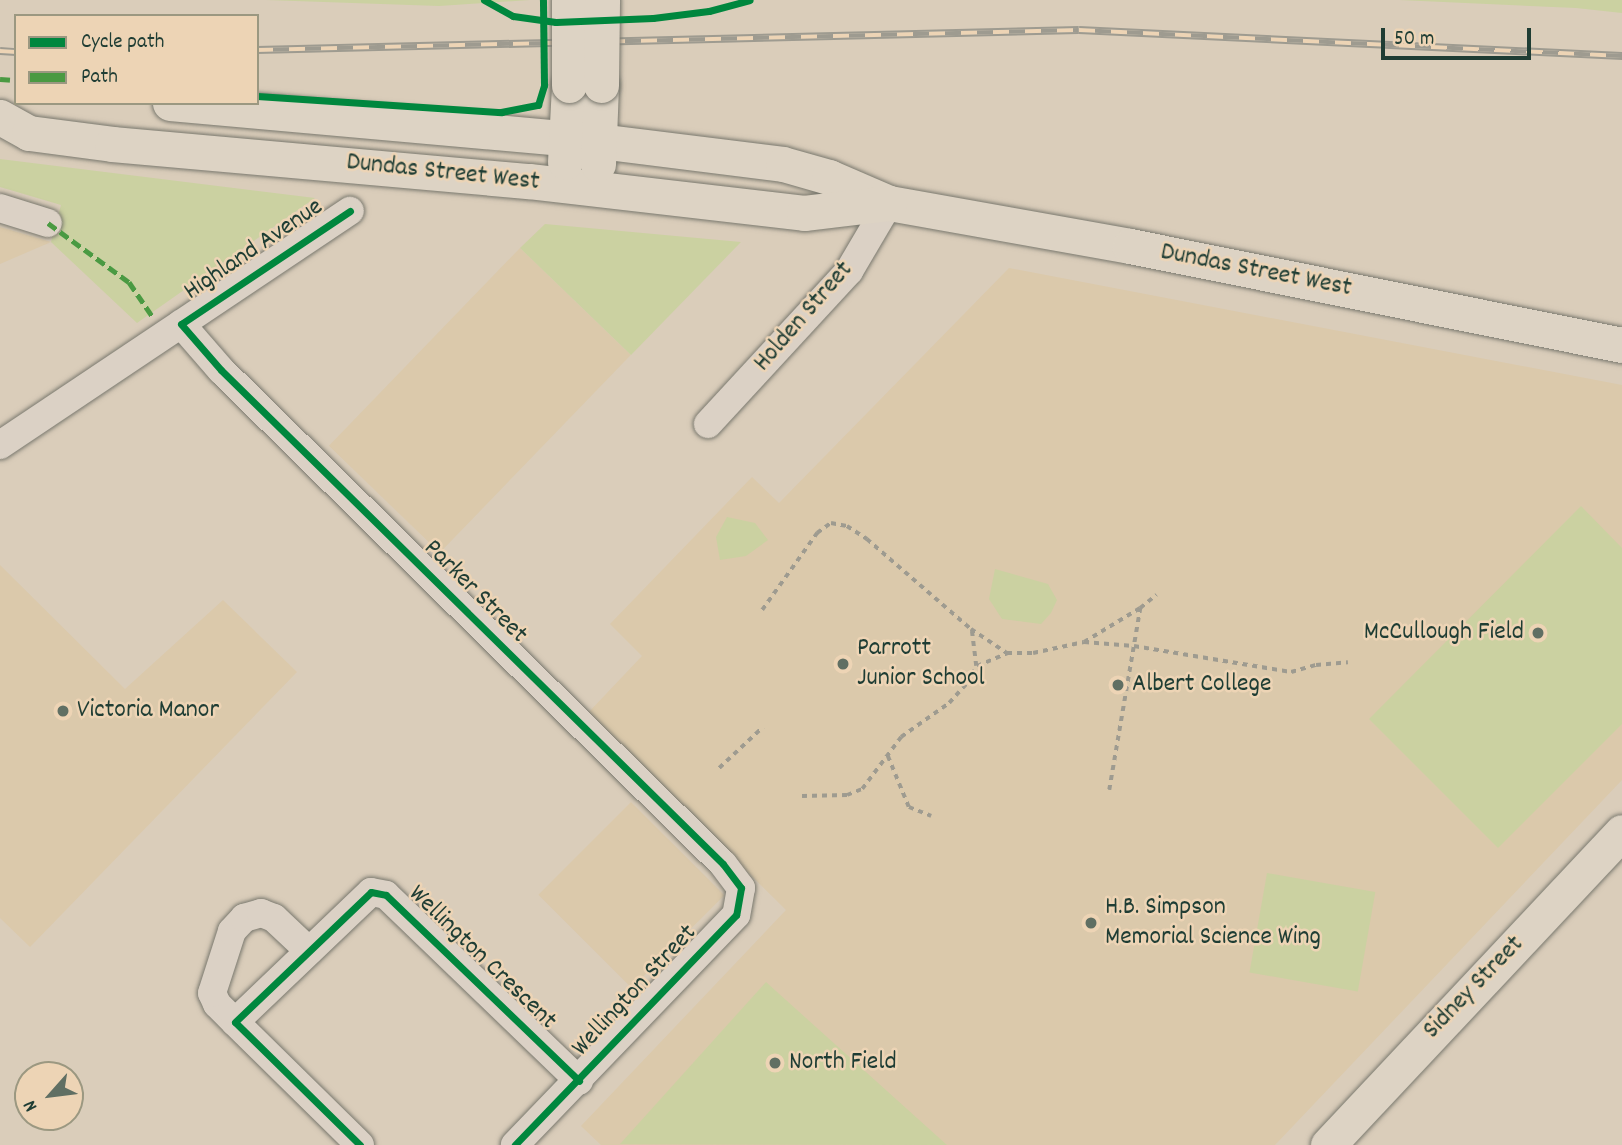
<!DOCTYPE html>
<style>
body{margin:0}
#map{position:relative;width:1622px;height:1145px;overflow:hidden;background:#dacdba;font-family:Dekko,sans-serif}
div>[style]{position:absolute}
.built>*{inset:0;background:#dbc9ab;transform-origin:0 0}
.green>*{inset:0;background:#cbd1a1;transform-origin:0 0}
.path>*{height:3.5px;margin-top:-1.75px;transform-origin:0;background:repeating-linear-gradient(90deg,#9e9b90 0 5px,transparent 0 10px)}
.roads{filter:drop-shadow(0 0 2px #79786e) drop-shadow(0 0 2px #79786e)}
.minor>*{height:28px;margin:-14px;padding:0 14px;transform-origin:14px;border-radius:14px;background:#dbd1c5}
.major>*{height:35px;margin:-17.5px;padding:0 17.5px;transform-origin:17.5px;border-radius:17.5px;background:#ddd3c4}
.rail>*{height:8px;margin-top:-4px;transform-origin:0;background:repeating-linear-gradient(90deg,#edd4b5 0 16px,#9e9b90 0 32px);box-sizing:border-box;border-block:2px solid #9e9b90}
.bridges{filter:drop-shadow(0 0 2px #79786e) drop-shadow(0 0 2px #79786e)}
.major-bridge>*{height:35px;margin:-17.5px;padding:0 17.5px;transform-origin:17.5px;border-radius:17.5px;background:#ddd3c4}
.quiet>*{height:5px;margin-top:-2.5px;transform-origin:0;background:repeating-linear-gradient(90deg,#4a9a42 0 10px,transparent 0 15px)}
.cycleway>*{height:7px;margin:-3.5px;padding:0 3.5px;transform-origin:3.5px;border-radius:3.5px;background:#00873e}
.dots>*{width:19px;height:19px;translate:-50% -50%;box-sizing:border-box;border:4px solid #edd4b5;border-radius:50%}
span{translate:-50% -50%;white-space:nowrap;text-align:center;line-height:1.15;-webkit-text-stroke:5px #edd4b5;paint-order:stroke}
.street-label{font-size:26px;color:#1f3d34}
.poi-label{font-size:26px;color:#1f3d34}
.right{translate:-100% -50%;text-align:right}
.left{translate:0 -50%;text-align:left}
.legend{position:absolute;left:14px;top:14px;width:245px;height:91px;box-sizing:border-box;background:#edd4b5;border:2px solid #9b9881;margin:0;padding:9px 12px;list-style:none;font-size:21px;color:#1f3d34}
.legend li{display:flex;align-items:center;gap:14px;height:35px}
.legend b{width:35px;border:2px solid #9b9881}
.north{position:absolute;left:14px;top:1061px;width:70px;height:70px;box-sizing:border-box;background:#edd4b5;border:2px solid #9b9881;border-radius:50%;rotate:242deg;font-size:19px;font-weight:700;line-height:28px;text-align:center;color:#1f3d34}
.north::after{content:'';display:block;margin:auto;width:24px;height:32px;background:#606f63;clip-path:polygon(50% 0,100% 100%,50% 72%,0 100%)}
.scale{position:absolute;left:1381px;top:28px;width:150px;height:32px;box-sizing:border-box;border:4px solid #1f3d34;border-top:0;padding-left:9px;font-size:21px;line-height:24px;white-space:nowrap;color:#1f3d34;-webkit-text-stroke:5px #edd4b5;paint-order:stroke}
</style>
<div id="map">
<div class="built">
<i style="clip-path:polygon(0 227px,51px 242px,0 264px)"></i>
<i style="left:520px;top:248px;width:154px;height:275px;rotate:44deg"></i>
<i style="clip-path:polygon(1009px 268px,1622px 385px,1622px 780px,1275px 1145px,601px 1145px,581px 1126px,786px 910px,587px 714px,642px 656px,610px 624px,752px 477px,779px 503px)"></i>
<i style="clip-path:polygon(0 565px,125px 689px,223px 600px,297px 672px,30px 947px,0 918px)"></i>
<i style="left:631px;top:802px;width:132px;height:131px;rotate:45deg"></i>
</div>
<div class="green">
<i style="clip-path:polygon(266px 0,530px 0,439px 6px)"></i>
<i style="clip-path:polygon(1399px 0,1622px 0,1622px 13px,1576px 8px)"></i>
<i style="clip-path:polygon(0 159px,315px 198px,137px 323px,51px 242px,61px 205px,0 187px)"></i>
<i style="clip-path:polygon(545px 224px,741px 242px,631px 355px,520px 248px)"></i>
<i style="clip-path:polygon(1581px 506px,1622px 548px,1622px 724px,1498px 848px,1369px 719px)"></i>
<i style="clip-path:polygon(727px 517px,755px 523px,768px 540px,746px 556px,720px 560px,716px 537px)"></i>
<i style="clip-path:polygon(995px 569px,1048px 584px,1057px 600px,1051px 613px,1041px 624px,1002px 619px,989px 599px)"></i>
<i style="left:1267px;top:873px;width:110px;height:101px;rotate:10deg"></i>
<i style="clip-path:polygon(766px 982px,947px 1145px,620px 1144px)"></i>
</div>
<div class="path">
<i style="left:762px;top:610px;width:95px;rotate:-54.5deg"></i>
<i style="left:817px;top:533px;width:17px;rotate:-36deg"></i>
<i style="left:831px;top:523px;width:16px;rotate:11deg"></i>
<i style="left:847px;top:526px;width:24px;rotate:33deg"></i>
<i style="left:867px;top:539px;width:138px;rotate:40.9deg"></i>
<i style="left:971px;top:629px;width:43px;rotate:33.7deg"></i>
<i style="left:1084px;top:642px;width:50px;rotate:4.6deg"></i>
<i style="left:1134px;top:646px;width:159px;rotate:9.4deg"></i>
<i style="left:1291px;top:672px;width:26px;rotate:-16deg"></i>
<i style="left:1316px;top:665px;width:32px;rotate:-5deg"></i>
<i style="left:977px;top:666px;width:33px;rotate:-23deg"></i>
<i style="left:1007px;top:653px;width:26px"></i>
<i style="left:1033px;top:653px;width:52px;rotate:-12.2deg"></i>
<i style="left:1084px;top:642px;width:66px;rotate:-31.3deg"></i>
<i style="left:1140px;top:608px;width:21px;rotate:-39deg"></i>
<i style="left:888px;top:756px;width:55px;rotate:67.6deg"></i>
<i style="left:909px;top:807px;width:24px;rotate:22deg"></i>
<i style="left:719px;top:768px;width:60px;rotate:-43deg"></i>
<i style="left:1109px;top:790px;width:185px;rotate:-80.3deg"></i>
<i style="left:802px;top:796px;width:45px;rotate:-1.3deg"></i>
<i style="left:847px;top:795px;width:16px;rotate:-22deg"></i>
<i style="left:862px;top:789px;width:65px;rotate:-53.1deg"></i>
<i style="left:901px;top:737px;width:59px;rotate:-35.3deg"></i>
<i style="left:949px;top:703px;width:27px;rotate:-48deg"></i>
<i style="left:967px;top:683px;width:19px;rotate:-62deg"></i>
<i style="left:976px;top:666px;width:35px;rotate:-97deg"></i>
</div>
<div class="roads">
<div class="minor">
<i style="left:0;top:208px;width:50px;rotate:17.4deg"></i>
<i style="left:181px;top:324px;width:61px;rotate:49deg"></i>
<i style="left:221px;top:370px;width:704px;rotate:44.54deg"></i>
<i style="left:723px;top:864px;width:30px;rotate:53deg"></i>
<i style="left:741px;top:888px;width:27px;rotate:100deg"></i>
<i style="left:736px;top:915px;width:319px;rotate:133.9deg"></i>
<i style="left:708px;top:424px;width:208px;rotate:-47.3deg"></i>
<i style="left:849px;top:271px;width:79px;rotate:-59.5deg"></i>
<i style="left:0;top:445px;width:421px;rotate:-33.8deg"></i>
<i style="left:235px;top:1022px;width:25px;rotate:-135deg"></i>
<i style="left:217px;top:1004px;width:12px;rotate:-114deg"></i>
<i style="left:212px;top:993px;width:65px;rotate:-72.1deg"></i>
<i style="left:232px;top:931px;width:18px;rotate:-47deg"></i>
<i style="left:244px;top:918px;width:18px;rotate:-16deg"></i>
<i style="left:261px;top:913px;width:14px;rotate:21deg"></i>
<i style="left:274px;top:918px;width:48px;rotate:43.3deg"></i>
<i style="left:360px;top:1145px;width:175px;rotate:-135.5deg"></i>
<i style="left:235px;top:1022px;width:188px;rotate:-43.7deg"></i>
<i style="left:371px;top:892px;width:15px;rotate:11deg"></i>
<i style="left:386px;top:895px;width:268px;rotate:43.9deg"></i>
</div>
<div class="major">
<i style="left:170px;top:103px;width:431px;rotate:5.1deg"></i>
<i style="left:599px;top:141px;width:185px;rotate:7.1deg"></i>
<i style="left:783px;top:164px;width:48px;rotate:15.8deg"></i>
<i style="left:829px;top:177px;width:65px;rotate:23.4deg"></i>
<i style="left:889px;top:203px;width:245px;rotate:10.1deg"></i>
<i style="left:1130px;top:246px;width:502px;rotate:11.38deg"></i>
<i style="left:0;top:117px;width:33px;rotate:29deg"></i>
<i style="left:29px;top:133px;width:84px;rotate:7.5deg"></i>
<i style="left:112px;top:144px;width:419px;rotate:5.1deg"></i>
<i style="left:529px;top:181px;width:277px;rotate:6.6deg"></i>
<i style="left:804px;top:213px;width:86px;rotate:-6.7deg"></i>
<i style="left:565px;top:162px;width:77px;rotate:-87deg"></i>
<i style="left:598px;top:164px;width:79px;rotate:-87.8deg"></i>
<i style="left:1328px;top:1145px;width:429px;rotate:-46.8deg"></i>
</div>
</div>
<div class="rail">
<i style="left:257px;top:50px;width:822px;rotate:-1.39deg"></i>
<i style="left:1079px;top:30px;width:544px;rotate:2.74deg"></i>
<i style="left:0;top:51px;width:16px;rotate:4deg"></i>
</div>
<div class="bridges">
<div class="major-bridge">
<i style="left:569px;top:85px;width:85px;rotate:-90deg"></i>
<i style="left:601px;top:85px;width:85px;rotate:-89.3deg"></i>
</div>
</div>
<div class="quiet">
<i style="left:0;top:79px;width:16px;rotate:4deg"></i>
<i style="left:48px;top:223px;width:100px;rotate:36.1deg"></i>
<i style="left:129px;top:282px;width:41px;rotate:55.9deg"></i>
</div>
<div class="cycleway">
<i style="left:484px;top:0;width:33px;rotate:29deg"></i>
<i style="left:513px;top:16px;width:43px;rotate:7.9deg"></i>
<i style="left:556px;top:22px;width:97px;rotate:-2.4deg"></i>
<i style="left:653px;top:18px;width:56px;rotate:-7.1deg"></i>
<i style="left:709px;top:11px;width:42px;rotate:-15deg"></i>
<i style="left:257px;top:96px;width:245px;rotate:3.8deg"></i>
<i style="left:501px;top:112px;width:38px;rotate:-11deg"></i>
<i style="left:538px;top:105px;width:21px;rotate:-73deg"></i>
<i style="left:544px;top:85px;width:85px;rotate:-90.7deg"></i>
<i style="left:350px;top:211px;width:203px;rotate:146.2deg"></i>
<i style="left:181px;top:324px;width:61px;rotate:49deg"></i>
<i style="left:221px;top:370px;width:704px;rotate:44.54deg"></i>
<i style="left:723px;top:864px;width:30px;rotate:53deg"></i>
<i style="left:741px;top:888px;width:27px;rotate:100deg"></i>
<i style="left:736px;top:915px;width:319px;rotate:133.9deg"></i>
<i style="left:360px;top:1145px;width:175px;rotate:-135.5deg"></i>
<i style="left:235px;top:1022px;width:188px;rotate:-43.7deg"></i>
<i style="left:371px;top:892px;width:15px;rotate:11deg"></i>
<i style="left:386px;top:895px;width:268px;rotate:43.9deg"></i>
</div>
<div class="dots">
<i style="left:1538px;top:633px;background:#606f63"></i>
<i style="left:843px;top:664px;background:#606f63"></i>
<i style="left:1118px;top:685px;background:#606f63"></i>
<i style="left:63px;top:711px;background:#606f63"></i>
<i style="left:1091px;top:923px;background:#606f63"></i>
<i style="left:775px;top:1063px;background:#606f63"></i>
</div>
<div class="street-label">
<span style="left:443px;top:173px;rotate:6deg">Dundas Street West</span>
<span style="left:254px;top:250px;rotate:-34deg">Highland Avenue</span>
<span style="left:1256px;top:271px;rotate:11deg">Dundas Street West</span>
<span style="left:804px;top:317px;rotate:-49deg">Holden Street</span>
<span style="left:475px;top:592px;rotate:45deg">Parker Street</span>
<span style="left:482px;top:958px;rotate:44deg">Wellington Crescent</span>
<span style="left:1474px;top:988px;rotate:-46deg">Sidney Street</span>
<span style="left:635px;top:991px;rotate:-47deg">Wellington Street</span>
</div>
<div class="poi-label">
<span class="right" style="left:1524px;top:633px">McCullough Field</span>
<span class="left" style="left:857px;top:664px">Parrott<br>Junior School</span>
<span class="left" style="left:1132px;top:685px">Albert College</span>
<span class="left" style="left:77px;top:711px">Victoria Manor</span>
<span class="left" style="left:1105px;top:923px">H.B. Simpson<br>Memorial Science Wing</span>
<span class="left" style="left:789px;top:1063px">North Field</span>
</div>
<ul class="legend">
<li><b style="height:9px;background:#00873e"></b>Cycle path</li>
<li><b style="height:9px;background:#4a9a42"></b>Path</li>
</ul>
<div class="north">N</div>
<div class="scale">50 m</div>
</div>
